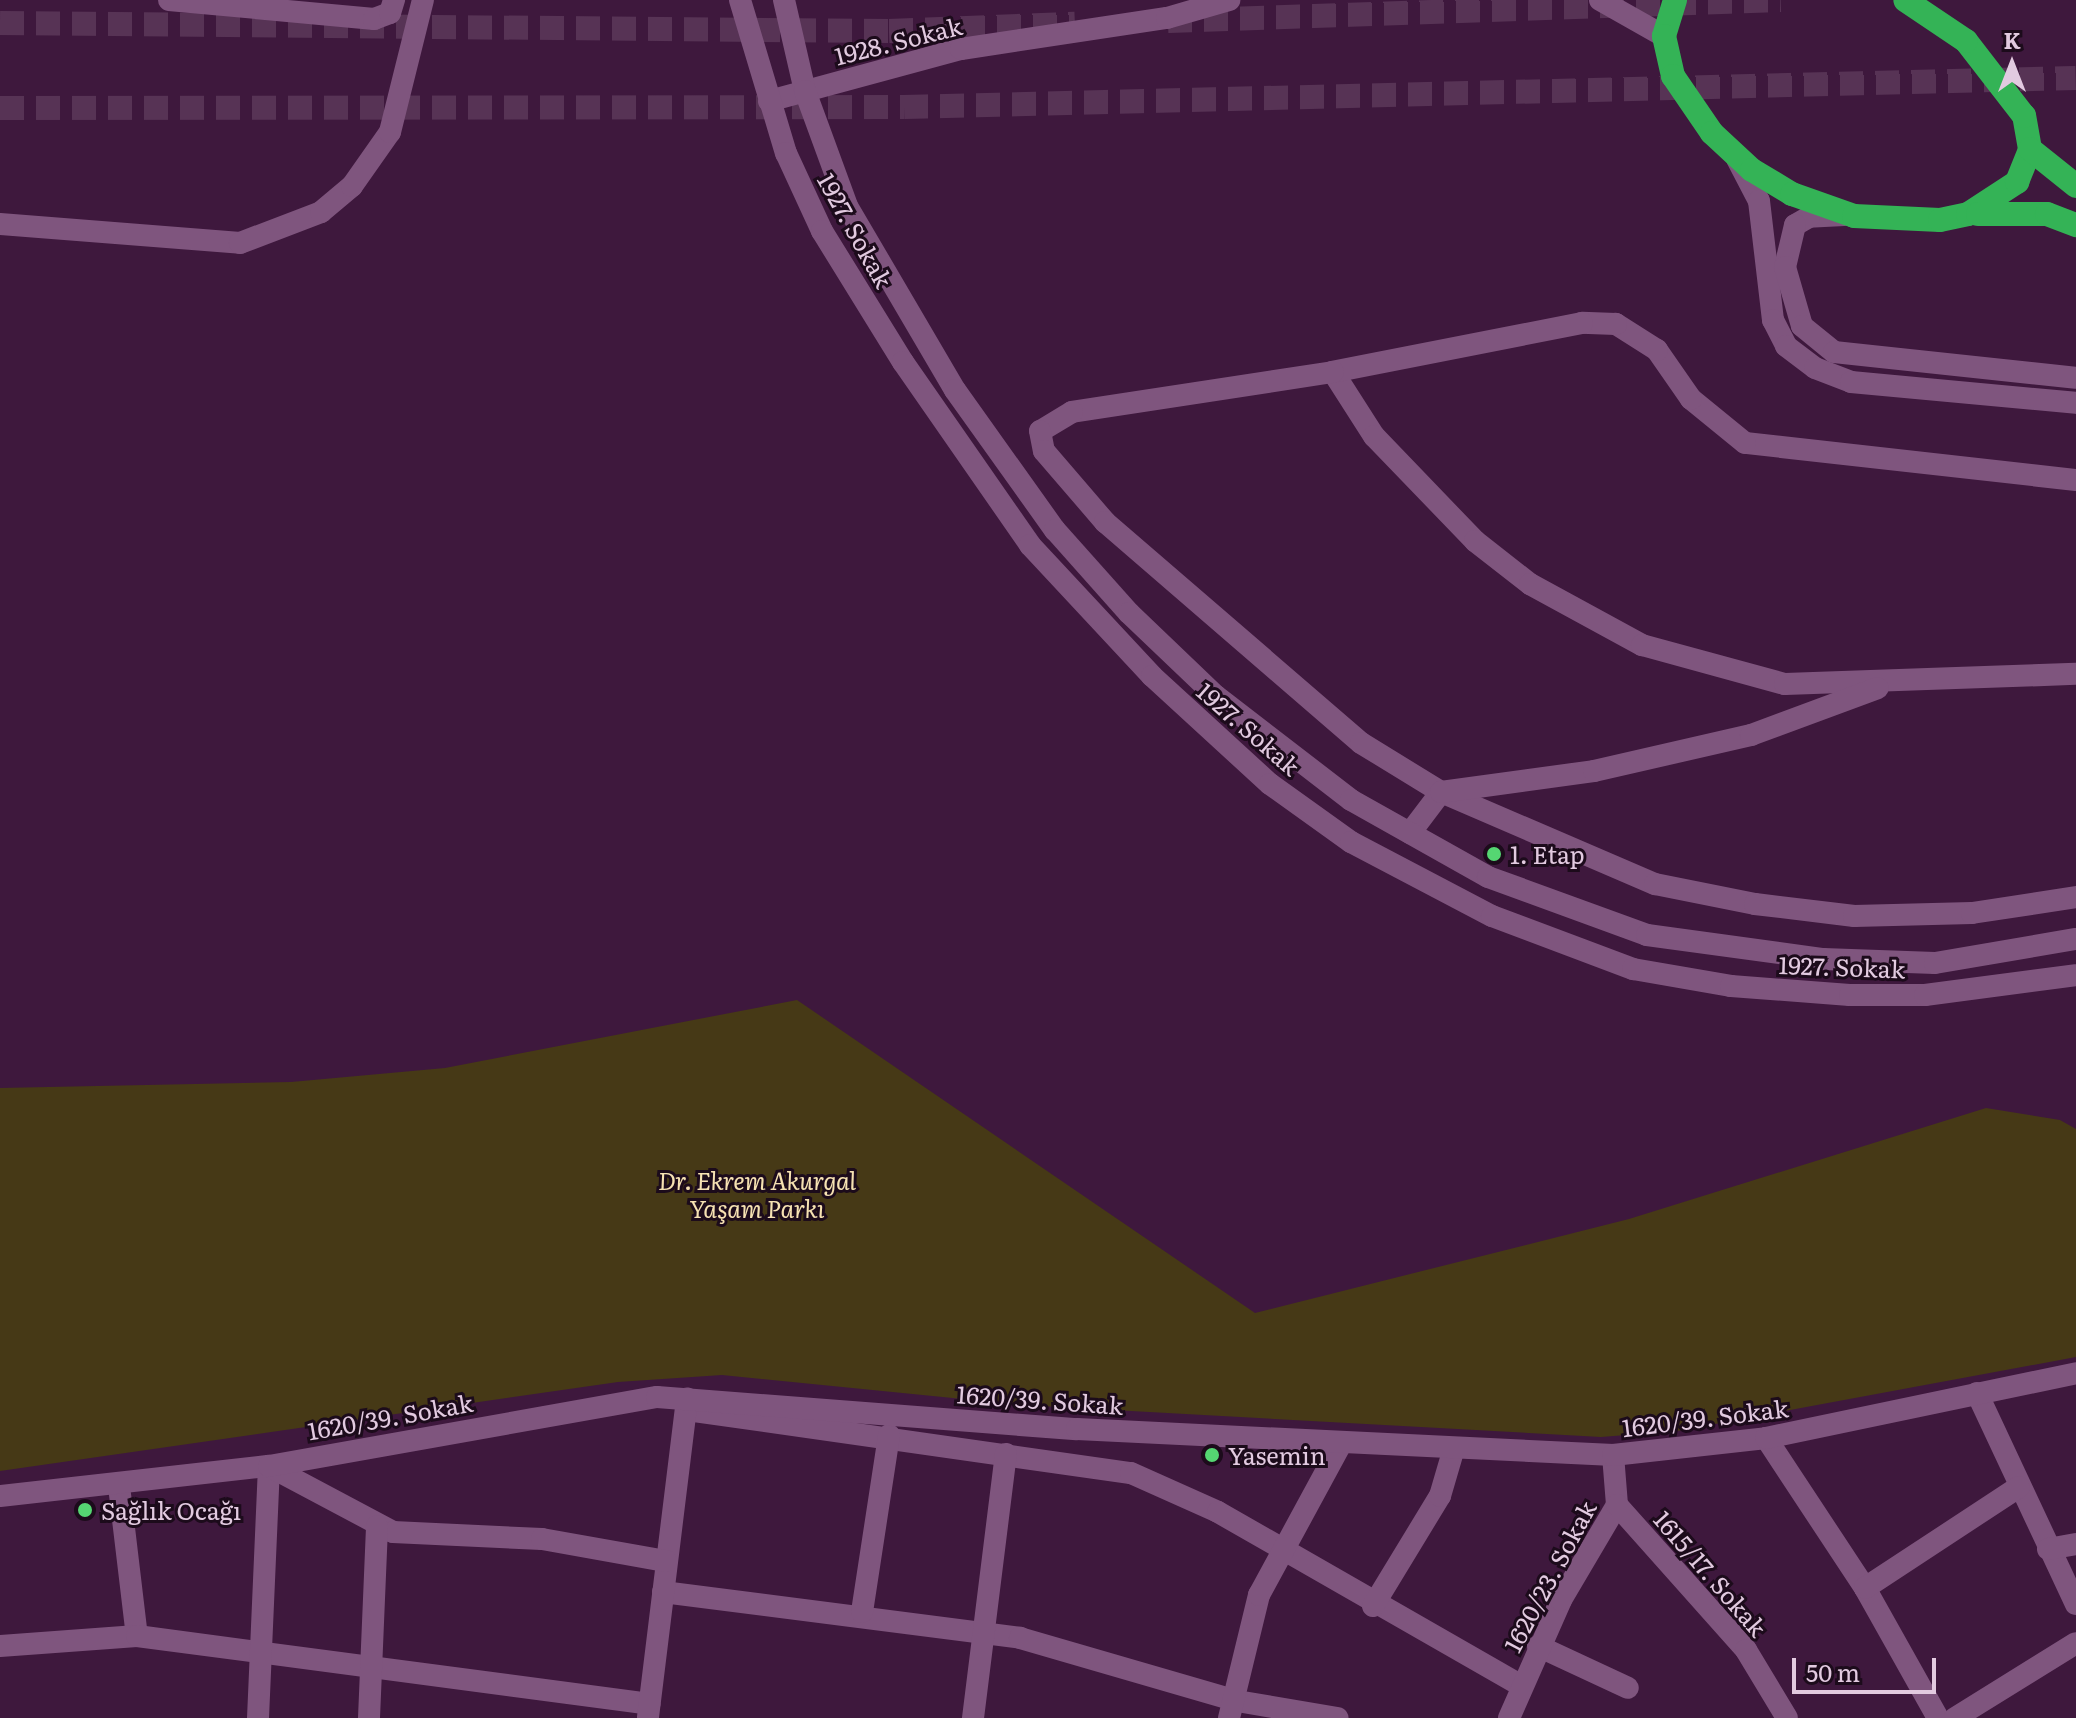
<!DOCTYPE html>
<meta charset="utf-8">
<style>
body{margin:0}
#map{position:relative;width:2076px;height:1718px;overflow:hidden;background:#3e183d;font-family:Literata,serif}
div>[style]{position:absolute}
.green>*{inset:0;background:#463916}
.motorway-tunnel>*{height:24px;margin-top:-12px;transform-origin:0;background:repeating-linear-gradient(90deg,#573355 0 24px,transparent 0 36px)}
.minor>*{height:22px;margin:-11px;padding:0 11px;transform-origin:11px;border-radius:11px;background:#7f557e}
.tertiary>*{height:22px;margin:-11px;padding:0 11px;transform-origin:11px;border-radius:11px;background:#7f557e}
.secondary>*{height:22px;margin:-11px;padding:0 11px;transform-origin:11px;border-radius:11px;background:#7f557e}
.motorway>*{height:24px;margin:-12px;padding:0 12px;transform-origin:12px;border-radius:12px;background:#34b356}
.dots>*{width:22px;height:22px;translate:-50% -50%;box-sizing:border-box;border:4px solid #1c0b1b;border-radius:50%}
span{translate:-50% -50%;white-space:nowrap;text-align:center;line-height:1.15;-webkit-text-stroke:6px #1c0b1b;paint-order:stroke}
.street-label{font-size:24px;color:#e2cae0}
.poi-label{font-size:24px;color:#e2cae0}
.left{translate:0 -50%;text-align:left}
.park-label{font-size:24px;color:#f6e2b2;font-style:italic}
.north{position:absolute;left:1972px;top:24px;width:80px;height:80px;-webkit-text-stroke:6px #1c0b1b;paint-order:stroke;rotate:0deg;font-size:22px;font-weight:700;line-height:32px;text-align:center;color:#e2cae0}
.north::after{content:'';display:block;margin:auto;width:28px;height:36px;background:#e2cae0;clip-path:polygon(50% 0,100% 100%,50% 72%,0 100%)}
.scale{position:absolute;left:1792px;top:1658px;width:144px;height:36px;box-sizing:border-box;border:4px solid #e2cae0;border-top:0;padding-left:10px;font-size:24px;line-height:28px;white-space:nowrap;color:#e2cae0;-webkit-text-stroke:6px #1c0b1b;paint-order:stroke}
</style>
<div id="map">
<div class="green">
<i style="clip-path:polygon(797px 1000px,1255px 1313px,1629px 1219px,1986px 1108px,2060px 1120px,2076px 1129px,2076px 1357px,1677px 1431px,1601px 1437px,1022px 1405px,722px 1375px,618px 1382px,0 1471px,0 1088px,291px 1082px,445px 1068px)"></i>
</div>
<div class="motorway-tunnel">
<i style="left:1168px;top:21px;width:613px;rotate:-1.96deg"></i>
<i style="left:0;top:23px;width:889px;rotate:0.52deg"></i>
<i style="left:889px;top:31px;width:186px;rotate:-2.2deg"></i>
<i style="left:0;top:108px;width:904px;rotate:-0.06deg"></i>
<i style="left:904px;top:107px;width:1172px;rotate:-1.42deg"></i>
</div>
<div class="minor">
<i style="left:169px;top:0;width:206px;rotate:5.3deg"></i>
<i style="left:374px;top:19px;width:17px;rotate:-21deg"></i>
<i style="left:390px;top:13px;width:14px;rotate:-73deg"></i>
<i style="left:769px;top:101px;width:199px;rotate:-15.2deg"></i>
<i style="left:961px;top:49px;width:208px;rotate:-8.6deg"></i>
<i style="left:1167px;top:18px;width:65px;rotate:-16.2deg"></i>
<i style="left:0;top:224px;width:241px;rotate:4.5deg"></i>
<i style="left:240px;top:243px;width:87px;rotate:-20.9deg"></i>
<i style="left:321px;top:212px;width:40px;rotate:-40deg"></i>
<i style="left:352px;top:186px;width:66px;rotate:-54.9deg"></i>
<i style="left:390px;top:132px;width:136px;rotate:-76deg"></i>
<i style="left:1333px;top:372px;width:76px;rotate:57.4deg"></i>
<i style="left:1374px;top:436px;width:146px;rotate:46.1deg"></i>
<i style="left:1475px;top:541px;width:70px;rotate:38deg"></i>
<i style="left:1530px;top:584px;width:128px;rotate:28.6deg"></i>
<i style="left:1642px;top:645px;width:148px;rotate:15.3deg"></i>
<i style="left:1785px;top:684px;width:291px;rotate:-2deg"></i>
<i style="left:2076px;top:480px;width:333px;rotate:-173.6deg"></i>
<i style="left:1745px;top:443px;width:70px;rotate:-140.8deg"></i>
<i style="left:1691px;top:399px;width:60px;rotate:-124.8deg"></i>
<i style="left:1657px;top:350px;width:49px;rotate:-147.6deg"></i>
<i style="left:1616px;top:324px;width:34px;rotate:-178deg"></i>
<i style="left:1582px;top:323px;width:254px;rotate:168.9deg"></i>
<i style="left:1333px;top:372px;width:264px;rotate:171.3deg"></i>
<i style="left:1072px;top:412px;width:37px;rotate:149deg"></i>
<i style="left:1040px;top:431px;width:20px;rotate:79deg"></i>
<i style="left:1044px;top:451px;width:94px;rotate:49.3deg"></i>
<i style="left:1105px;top:522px;width:338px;rotate:40.8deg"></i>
<i style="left:1361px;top:743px;width:94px;rotate:31.5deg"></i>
<i style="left:1441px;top:792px;width:233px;rotate:23.3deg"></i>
<i style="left:1655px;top:884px;width:102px;rotate:11.3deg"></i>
<i style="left:1755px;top:904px;width:100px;rotate:6.9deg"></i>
<i style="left:1854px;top:916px;width:118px;rotate:-1.5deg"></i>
<i style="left:1972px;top:913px;width:105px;rotate:-8.7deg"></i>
<i style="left:1410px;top:833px;width:51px;rotate:-52.9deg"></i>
<i style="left:1441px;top:792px;width:154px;rotate:-7.8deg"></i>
<i style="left:1594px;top:771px;width:161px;rotate:-12.9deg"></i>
<i style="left:1751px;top:735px;width:135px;rotate:-20.3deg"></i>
<i style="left:1977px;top:1393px;width:233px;rotate:64.9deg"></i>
<i style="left:687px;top:1410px;width:448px;rotate:8.1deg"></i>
<i style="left:1131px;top:1473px;width:95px;rotate:24.1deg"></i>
<i style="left:1218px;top:1512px;width:350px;rotate:29.8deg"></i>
<i style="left:1766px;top:1438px;width:180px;rotate:56.6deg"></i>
<i style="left:1865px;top:1588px;width:149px;rotate:60.7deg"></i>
<i style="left:119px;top:1486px;width:151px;rotate:83.2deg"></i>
<i style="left:2048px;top:1549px;width:28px;rotate:-10deg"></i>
<i style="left:1865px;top:1588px;width:184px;rotate:-33.3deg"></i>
<i style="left:663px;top:1592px;width:360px;rotate:7.3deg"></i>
<i style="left:1020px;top:1638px;width:226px;rotate:16.2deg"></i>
<i style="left:1237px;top:1701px;width:102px;rotate:9.6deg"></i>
<i style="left:1373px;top:1606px;width:129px;rotate:-58.7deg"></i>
<i style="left:1440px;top:1496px;width:50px;rotate:-73.7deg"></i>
<i style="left:862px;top:1612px;width:179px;rotate:-81.3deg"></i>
<i style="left:0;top:1646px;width:137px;rotate:-4.2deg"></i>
<i style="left:137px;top:1636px;width:517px;rotate:7.55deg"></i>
<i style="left:1538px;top:1646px;width:99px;rotate:25deg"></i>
<i style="left:648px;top:1717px;width:321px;rotate:-83deg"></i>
<i style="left:258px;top:1718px;width:252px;rotate:-87.5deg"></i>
<i style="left:269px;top:1466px;width:140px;rotate:28deg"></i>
<i style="left:393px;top:1532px;width:149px;rotate:2.7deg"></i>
<i style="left:542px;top:1539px;width:126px;rotate:10.1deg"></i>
<i style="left:369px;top:1718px;width:192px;rotate:-87.6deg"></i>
<i style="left:973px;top:1718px;width:266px;rotate:-82.9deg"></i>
<i style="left:1229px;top:1718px;width:127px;rotate:-76.3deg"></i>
<i style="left:1259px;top:1595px;width:174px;rotate:-61.5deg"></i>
<i style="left:1955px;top:1718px;width:142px;rotate:-31.8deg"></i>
</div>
<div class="tertiary">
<i style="left:740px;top:0;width:160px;rotate:73.3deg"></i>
<i style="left:786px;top:153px;width:86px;rotate:65.2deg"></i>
<i style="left:822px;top:231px;width:154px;rotate:58.3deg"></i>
<i style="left:903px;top:362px;width:223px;rotate:55.2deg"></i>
<i style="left:1030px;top:545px;width:179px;rotate:47deg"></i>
<i style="left:1152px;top:676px;width:160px;rotate:42.5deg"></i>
<i style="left:1270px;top:784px;width:100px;rotate:35.6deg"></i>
<i style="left:1351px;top:842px;width:159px;rotate:27.7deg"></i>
<i style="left:1492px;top:916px;width:151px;rotate:20.6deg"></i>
<i style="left:1633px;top:969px;width:99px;rotate:9.8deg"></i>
<i style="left:1731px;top:986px;width:119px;rotate:4.3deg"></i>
<i style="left:1850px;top:995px;width:75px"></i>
<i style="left:1925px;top:995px;width:152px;rotate:-7.5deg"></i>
<i style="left:784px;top:0;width:93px;rotate:77deg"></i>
<i style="left:805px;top:91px;width:122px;rotate:69.9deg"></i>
<i style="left:847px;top:206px;width:213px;rotate:59.6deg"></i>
<i style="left:955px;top:390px;width:172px;rotate:54.5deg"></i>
<i style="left:1055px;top:530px;width:111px;rotate:48.3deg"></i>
<i style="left:1129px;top:613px;width:120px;rotate:43.7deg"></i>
<i style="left:1216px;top:696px;width:170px;rotate:37.6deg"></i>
<i style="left:1351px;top:800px;width:157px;rotate:29.3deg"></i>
<i style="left:1488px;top:877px;width:169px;rotate:20deg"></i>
<i style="left:1647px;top:935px;width:178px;rotate:7.8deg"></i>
<i style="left:1823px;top:959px;width:112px;rotate:2deg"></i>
<i style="left:1935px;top:963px;width:143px;rotate:-9.7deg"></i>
<i style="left:1600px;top:0;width:73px;rotate:29.4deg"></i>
<i style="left:1509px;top:1718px;width:129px;rotate:-66.2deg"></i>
<i style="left:1561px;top:1600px;width:110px;rotate:-59.5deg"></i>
</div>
<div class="secondary">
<i style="left:1737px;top:159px;width:47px;rotate:62.4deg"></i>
<i style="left:1759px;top:201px;width:120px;rotate:83.3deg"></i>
<i style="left:1773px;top:320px;width:29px;rotate:63deg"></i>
<i style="left:1786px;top:346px;width:36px;rotate:37deg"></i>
<i style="left:1815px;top:368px;width:39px;rotate:21deg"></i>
<i style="left:1851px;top:382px;width:226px;rotate:5.3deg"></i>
<i style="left:1844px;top:215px;width:35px;rotate:177deg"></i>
<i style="left:1809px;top:217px;width:16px;rotate:150deg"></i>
<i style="left:1795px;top:225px;width:43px;rotate:103.4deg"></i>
<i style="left:1785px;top:267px;width:61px;rotate:73.9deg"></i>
<i style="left:1802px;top:326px;width:41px;rotate:39.1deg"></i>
<i style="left:1834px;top:352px;width:243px;rotate:6.1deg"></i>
<i style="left:1613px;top:1455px;width:50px;rotate:85.4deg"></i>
<i style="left:1617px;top:1505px;width:194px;rotate:48.3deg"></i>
<i style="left:1746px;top:1650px;width:79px;rotate:58.9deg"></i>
<i style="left:0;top:1496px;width:271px;rotate:-6.4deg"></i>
<i style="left:269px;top:1466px;width:394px;rotate:-10.1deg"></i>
<i style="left:657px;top:1397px;width:421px;rotate:4.4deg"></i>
<i style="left:1077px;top:1429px;width:537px;rotate:2.78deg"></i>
<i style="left:1613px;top:1455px;width:154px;rotate:-6.3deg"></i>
<i style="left:1766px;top:1438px;width:317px;rotate:-11.8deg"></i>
</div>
<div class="motorway">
<i style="left:1675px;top:0;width:38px;rotate:107deg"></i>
<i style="left:1664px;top:36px;width:41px;rotate:77.3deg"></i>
<i style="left:1673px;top:76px;width:69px;rotate:55.6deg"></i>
<i style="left:1712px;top:133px;width:54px;rotate:42.8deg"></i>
<i style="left:1752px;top:170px;width:47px;rotate:31deg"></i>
<i style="left:1792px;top:194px;width:66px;rotate:19.5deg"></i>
<i style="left:1854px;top:216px;width:86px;rotate:2.7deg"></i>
<i style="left:1940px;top:220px;width:29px;rotate:-12deg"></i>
<i style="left:1968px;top:214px;width:59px;rotate:-33.1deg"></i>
<i style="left:2017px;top:182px;width:35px;rotate:-68deg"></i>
<i style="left:2030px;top:149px;width:34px;rotate:-100deg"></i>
<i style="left:2024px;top:116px;width:95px;rotate:-127.7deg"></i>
<i style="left:1966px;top:41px;width:73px;rotate:-146.1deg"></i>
<i style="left:2030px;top:149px;width:59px;rotate:38.8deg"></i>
<i style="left:1978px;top:214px;width:69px"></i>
<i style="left:2047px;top:214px;width:31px;rotate:21deg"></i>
</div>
<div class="dots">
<i style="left:1494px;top:854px;background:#55d672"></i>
<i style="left:1212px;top:1455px;background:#55d672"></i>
<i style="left:85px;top:1510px;background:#55d672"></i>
</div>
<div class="street-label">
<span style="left:898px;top:40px;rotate:-14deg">1928. Sokak</span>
<span style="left:856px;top:230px;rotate:61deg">1927. Sokak</span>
<span style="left:1249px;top:728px;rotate:41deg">1927. Sokak</span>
<span style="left:1842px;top:966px;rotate:2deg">1927. Sokak</span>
<span style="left:1040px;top:1399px;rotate:4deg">1620/39. Sokak</span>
<span style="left:390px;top:1416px;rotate:-10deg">1620/39. Sokak</span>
<span style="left:1705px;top:1417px;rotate:-7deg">1620/39. Sokak</span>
<span style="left:1711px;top:1573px;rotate:49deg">1615/17. Sokak</span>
<span style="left:1549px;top:1576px;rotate:-62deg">1620/23. Sokak</span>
</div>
<div class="poi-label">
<span class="left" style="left:1510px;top:854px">1. Etap</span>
<span class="left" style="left:1228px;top:1455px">Yasemin</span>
<span class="left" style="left:101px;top:1510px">Sağlık Ocağı</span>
</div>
<div class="park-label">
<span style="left:757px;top:1194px">Dr. Ekrem Akurgal<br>Yaşam Parkı</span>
</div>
<div class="north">K</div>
<div class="scale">50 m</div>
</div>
